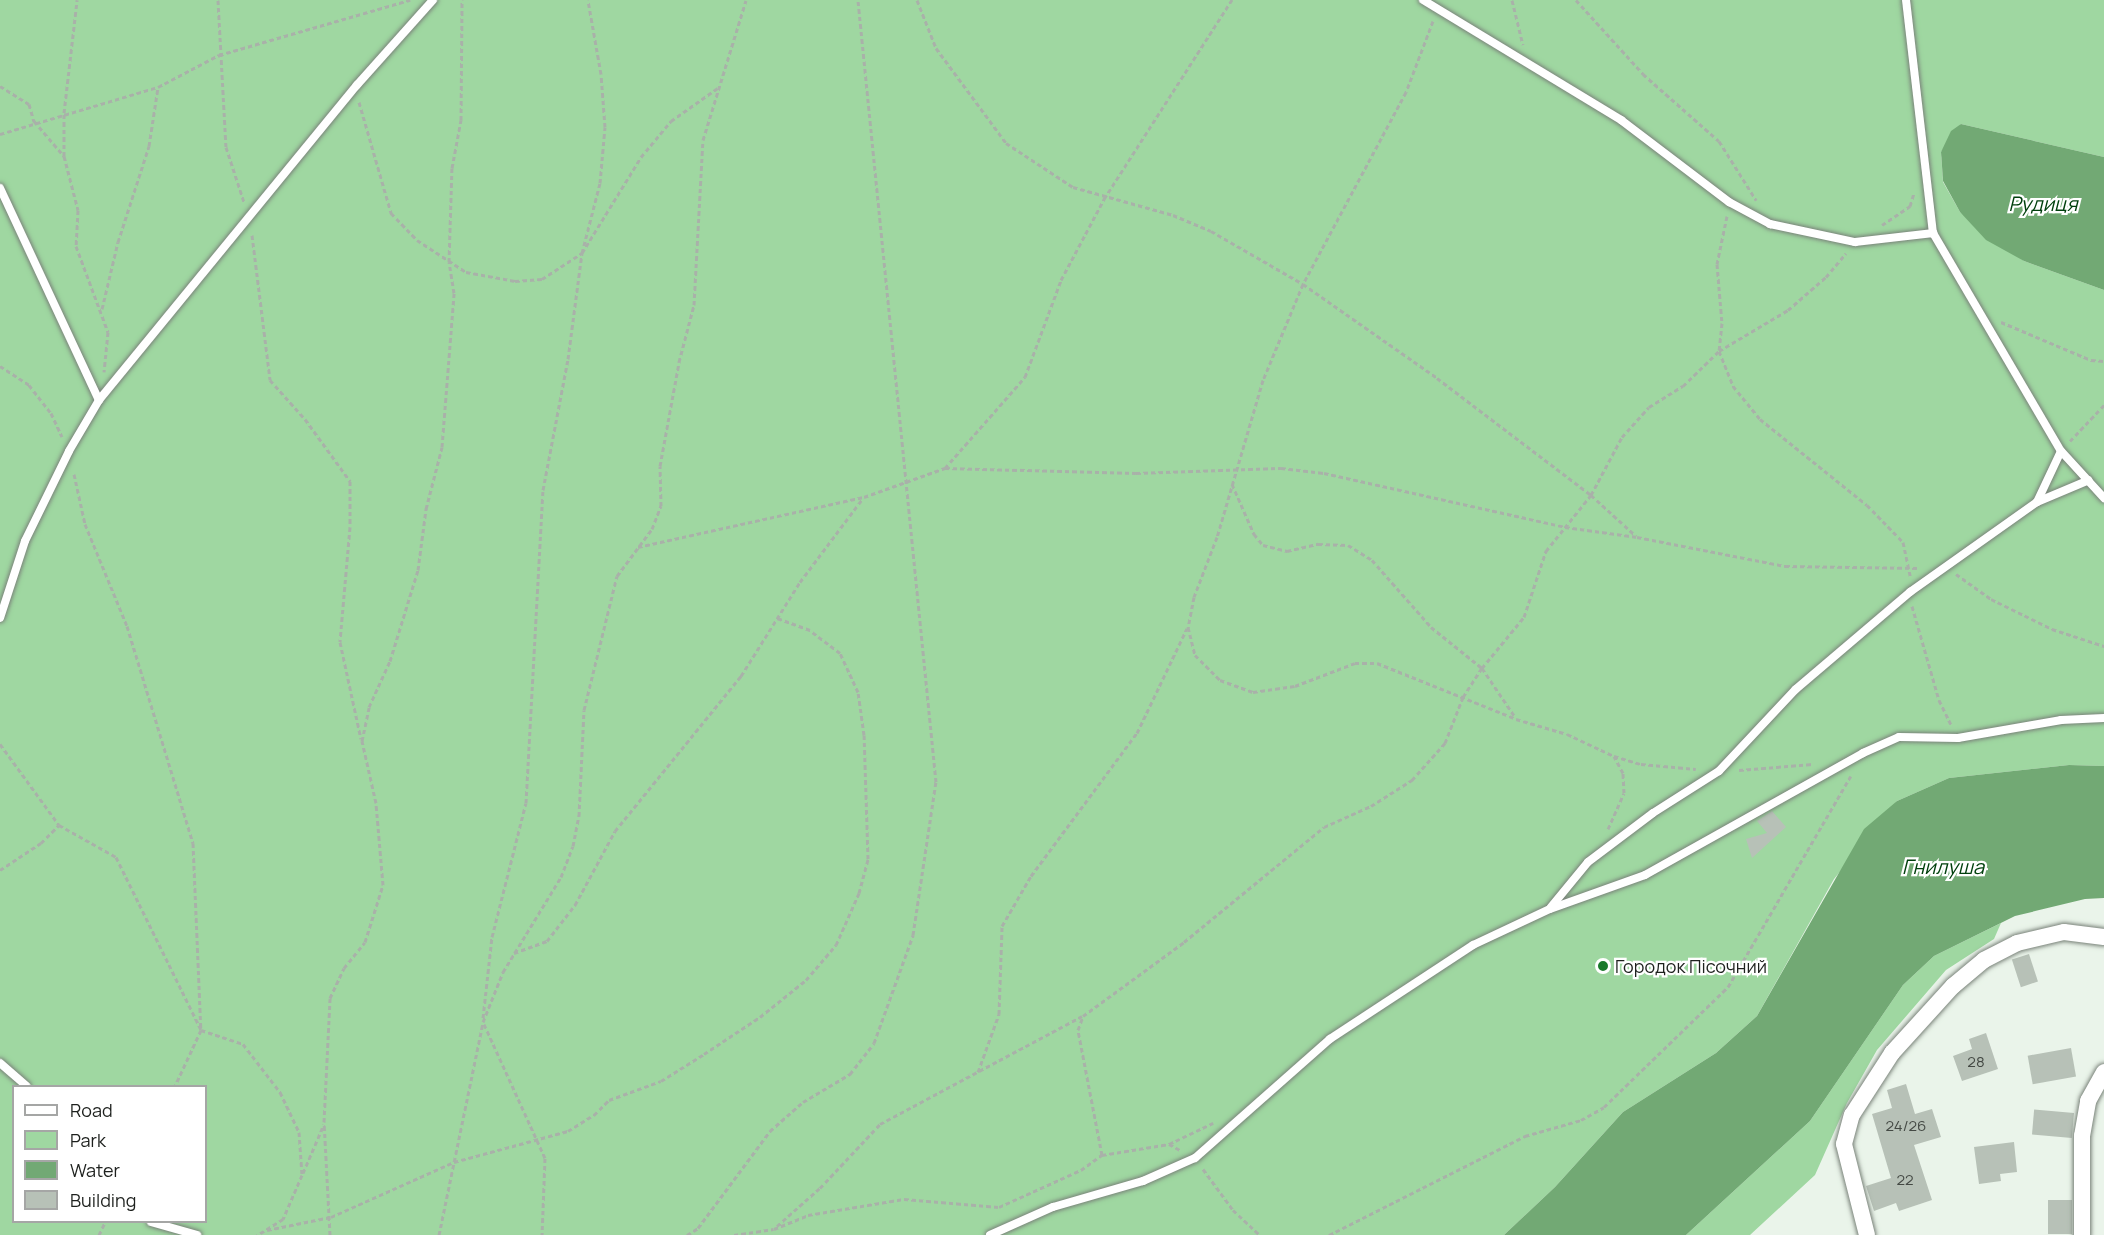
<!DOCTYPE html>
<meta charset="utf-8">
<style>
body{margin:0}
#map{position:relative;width:2104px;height:1235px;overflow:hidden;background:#eaf4ea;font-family:Manrope,sans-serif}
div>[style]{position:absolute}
.green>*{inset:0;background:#9fd7a1}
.water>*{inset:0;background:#72a974}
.building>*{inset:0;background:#b7c1b7;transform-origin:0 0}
.path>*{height:3px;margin-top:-1.5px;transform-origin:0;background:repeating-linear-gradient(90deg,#a9b1a9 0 4.5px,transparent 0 7.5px)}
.roads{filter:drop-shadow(0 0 2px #7a837a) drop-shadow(0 0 2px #7a837a)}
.lane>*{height:8px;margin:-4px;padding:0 4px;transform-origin:4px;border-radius:4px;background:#fff}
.street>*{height:16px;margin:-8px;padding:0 8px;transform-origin:8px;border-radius:8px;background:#fff}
.dots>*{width:16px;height:16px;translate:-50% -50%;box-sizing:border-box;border:3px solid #fff;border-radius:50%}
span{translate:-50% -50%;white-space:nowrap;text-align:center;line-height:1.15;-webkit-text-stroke:4.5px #fff;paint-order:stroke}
.number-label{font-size:15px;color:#444944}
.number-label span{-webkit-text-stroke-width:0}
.poi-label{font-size:18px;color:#1e211e}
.left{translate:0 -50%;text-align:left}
.water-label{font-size:20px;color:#00400d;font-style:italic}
.legend{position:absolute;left:12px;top:1085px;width:195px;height:138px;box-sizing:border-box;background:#fff;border:2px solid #a5a6a5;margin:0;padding:8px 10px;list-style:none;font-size:18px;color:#1e211e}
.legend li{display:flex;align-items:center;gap:12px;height:30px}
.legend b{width:30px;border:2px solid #a5a6a5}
</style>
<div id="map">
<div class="green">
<i style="clip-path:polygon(evenodd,0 0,2104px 0,2104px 157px,1961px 124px,1941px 152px,1943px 182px,1960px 212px,2024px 261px,2104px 290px,2104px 766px,2069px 765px,1949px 778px,1897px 801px,1834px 879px,1757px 1016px,1716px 1053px,1623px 1112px,1555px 1187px,1504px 1235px,0 1235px,0 0,14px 1086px,206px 1086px,206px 1222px,14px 1222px,14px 1086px)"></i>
<i style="clip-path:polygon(2001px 923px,1994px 939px,1946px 970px,1877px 1050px,1847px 1103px,1815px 1175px,1750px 1235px,1686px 1235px,1810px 1121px,1903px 985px,1934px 956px)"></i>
</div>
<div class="water">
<i style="clip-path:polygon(1961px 124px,2104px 157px,2104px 290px,2024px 261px,1986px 240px,1960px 212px,1943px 181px,1941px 152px,1951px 131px)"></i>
<i style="clip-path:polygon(2069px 765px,2104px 766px,2104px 898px,2085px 899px,2015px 916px,1934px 956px,1903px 985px,1810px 1121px,1686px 1235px,1504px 1235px,1555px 1187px,1623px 1112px,1716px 1053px,1757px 1016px,1864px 829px,1897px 801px,1949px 778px)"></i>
</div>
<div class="building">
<i style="clip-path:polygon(1772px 811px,1786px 827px,1752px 858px,1746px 839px,1767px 833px,1757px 821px)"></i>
<i style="left:2029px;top:954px;width:29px;height:18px;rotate:72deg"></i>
<i style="clip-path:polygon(1986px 1033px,1998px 1069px,1962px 1081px,1953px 1056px,1972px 1049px,1969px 1039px)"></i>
<i style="left:2071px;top:1048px;width:29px;height:44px;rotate:80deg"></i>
<i style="clip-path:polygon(1906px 1084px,1915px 1114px,1932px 1109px,1941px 1137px,1914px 1145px,1932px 1200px,1899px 1211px,1896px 1203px,1874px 1211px,1866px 1186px,1891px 1178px,1872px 1114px,1892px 1108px,1887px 1090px)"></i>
<i style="left:2074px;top:1113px;width:25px;height:40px;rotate:95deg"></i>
<i style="clip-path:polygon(2014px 1142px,2017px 1172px,2000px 1174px,2001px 1181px,1979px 1184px,1974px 1147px)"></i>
<i style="left:2072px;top:1200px;width:34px;height:24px;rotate:90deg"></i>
</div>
<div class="path">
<i style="left:218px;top:0;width:147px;rotate:86.9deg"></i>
<i style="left:226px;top:147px;width:58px;rotate:71.9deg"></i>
<i style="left:917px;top:0;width:52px;rotate:68.4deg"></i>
<i style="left:936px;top:48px;width:118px;rotate:53.6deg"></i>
<i style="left:1006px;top:143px;width:80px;rotate:33.3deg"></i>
<i style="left:1073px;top:187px;width:104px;rotate:15.6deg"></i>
<i style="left:1173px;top:215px;width:41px;rotate:22.8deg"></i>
<i style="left:1211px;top:231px;width:106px;rotate:29.9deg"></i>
<i style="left:1303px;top:284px;width:164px;rotate:35deg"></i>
<i style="left:1437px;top:378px;width:193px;rotate:37.2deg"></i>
<i style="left:1591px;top:495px;width:61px;rotate:42.3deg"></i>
<i style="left:1512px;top:0;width:46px;rotate:76.3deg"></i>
<i style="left:1576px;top:0;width:100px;rotate:47.8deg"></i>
<i style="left:1643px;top:74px;width:101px;rotate:41.4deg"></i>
<i style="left:1719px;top:141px;width:70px;rotate:57.9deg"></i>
<i style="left:1433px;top:21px;width:76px;rotate:110.8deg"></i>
<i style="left:1406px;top:92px;width:218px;rotate:118.2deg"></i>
<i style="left:1303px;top:284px;width:104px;rotate:112.6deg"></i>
<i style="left:1263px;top:380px;width:164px;rotate:106.3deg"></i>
<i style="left:1217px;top:537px;width:64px;rotate:111deg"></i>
<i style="left:1194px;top:597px;width:31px;rotate:101deg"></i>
<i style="left:1188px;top:627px;width:29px;rotate:76deg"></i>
<i style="left:1195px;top:655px;width:35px;rotate:45deg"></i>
<i style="left:1220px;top:680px;width:35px;rotate:20deg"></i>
<i style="left:1253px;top:692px;width:42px;rotate:-8.1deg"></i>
<i style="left:1295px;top:686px;width:64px;rotate:-21deg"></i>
<i style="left:1355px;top:663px;width:22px"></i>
<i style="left:1377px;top:663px;width:150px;rotate:21.9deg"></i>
<i style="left:1516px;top:719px;width:53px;rotate:16.4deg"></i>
<i style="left:1567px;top:734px;width:52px;rotate:25.1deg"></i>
<i style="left:1614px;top:756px;width:28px;rotate:17deg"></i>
<i style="left:1641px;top:764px;width:55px;rotate:5.2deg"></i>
<i style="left:0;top:86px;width:34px;rotate:32deg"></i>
<i style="left:29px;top:104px;width:18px;rotate:74deg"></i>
<i style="left:34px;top:121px;width:46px;rotate:49.4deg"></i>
<i style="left:64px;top:156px;width:56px;rotate:75.5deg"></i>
<i style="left:78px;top:210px;width:36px;rotate:93deg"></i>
<i style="left:76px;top:246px;width:92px;rotate:69.6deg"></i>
<i style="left:108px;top:332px;width:40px;rotate:95.7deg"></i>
<i style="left:359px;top:102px;width:116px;rotate:73.9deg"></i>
<i style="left:391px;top:213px;width:37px;rotate:46deg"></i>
<i style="left:417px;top:240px;width:59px;rotate:33.1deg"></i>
<i style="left:466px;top:272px;width:50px;rotate:10.4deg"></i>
<i style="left:515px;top:281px;width:27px;rotate:-4deg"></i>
<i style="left:542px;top:279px;width:48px;rotate:-33deg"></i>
<i style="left:582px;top:253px;width:113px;rotate:-58.4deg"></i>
<i style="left:641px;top:157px;width:47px;rotate:-50.2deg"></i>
<i style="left:671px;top:121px;width:59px;rotate:-35.3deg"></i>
<i style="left:0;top:134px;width:165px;rotate:-16.6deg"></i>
<i style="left:158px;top:87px;width:69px;rotate:-27.7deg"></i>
<i style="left:219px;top:55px;width:199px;rotate:-16.1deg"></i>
<i style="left:64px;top:156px;width:43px;rotate:-90deg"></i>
<i style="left:64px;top:113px;width:114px;rotate:-83.4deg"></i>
<i style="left:1727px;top:216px;width:49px;rotate:101.8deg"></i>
<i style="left:1717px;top:264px;width:59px;rotate:85.2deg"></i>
<i style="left:1722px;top:323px;width:28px;rotate:96deg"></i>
<i style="left:1719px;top:351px;width:38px;rotate:68deg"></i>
<i style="left:1733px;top:386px;width:43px;rotate:50.7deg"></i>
<i style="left:1760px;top:419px;width:137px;rotate:38.8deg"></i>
<i style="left:1867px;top:505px;width:52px;rotate:45.8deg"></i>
<i style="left:1903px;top:542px;width:35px;rotate:78deg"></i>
<i style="left:1882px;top:225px;width:34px;rotate:-34deg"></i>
<i style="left:1910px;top:206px;width:14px;rotate:-73deg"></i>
<i style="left:252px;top:235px;width:146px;rotate:82.9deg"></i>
<i style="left:270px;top:380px;width:52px;rotate:48.1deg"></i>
<i style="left:305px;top:419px;width:77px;rotate:54deg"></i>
<i style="left:350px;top:481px;width:46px;rotate:90deg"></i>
<i style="left:350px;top:527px;width:115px;rotate:95deg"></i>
<i style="left:340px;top:642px;width:99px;rotate:77.8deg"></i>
<i style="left:102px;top:309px;width:69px;rotate:-76.6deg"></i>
<i style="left:118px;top:242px;width:101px;rotate:-72.1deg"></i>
<i style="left:149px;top:146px;width:60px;rotate:-81.3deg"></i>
<i style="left:2001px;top:322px;width:98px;rotate:22.9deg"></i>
<i style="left:2091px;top:360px;width:13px;rotate:4deg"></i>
<i style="left:0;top:366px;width:35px;rotate:33deg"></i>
<i style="left:29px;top:385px;width:36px;rotate:52deg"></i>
<i style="left:51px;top:413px;width:26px;rotate:65deg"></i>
<i style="left:2070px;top:441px;width:50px;rotate:-46.6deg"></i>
<i style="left:945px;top:468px;width:121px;rotate:-48.7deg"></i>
<i style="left:1025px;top:377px;width:103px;rotate:-69.6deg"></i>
<i style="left:1061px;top:280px;width:92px;rotate:-62deg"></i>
<i style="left:1104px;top:199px;width:237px;rotate:-57.3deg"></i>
<i style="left:74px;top:474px;width:51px;rotate:77.6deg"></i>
<i style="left:85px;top:524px;width:110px;rotate:67.6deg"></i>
<i style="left:127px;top:626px;width:227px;rotate:73.1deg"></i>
<i style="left:193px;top:843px;width:187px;rotate:87.6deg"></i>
<i style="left:201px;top:1030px;width:62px;rotate:114.9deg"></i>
<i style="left:1232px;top:484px;width:55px;rotate:66.3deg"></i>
<i style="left:1254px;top:534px;width:14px;rotate:51deg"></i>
<i style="left:1263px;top:545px;width:25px;rotate:14deg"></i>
<i style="left:1287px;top:551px;width:32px;rotate:-13deg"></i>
<i style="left:1318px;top:544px;width:30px;rotate:2deg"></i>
<i style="left:1348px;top:545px;width:28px;rotate:32deg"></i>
<i style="left:1372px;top:560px;width:89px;rotate:48.6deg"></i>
<i style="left:1431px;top:627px;width:65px;rotate:38.8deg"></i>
<i style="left:1482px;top:668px;width:59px;rotate:56deg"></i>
<i style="left:638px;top:547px;width:231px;rotate:-12.5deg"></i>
<i style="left:864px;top:497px;width:86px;rotate:-19.7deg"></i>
<i style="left:945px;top:468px;width:191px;rotate:1.5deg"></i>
<i style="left:1136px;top:473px;width:145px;rotate:-2deg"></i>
<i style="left:1281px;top:468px;width:43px;rotate:6.6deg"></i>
<i style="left:1324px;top:473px;width:247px;rotate:12.6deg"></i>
<i style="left:1565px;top:527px;width:73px;rotate:7.9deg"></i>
<i style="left:1637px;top:537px;width:151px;rotate:11.1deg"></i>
<i style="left:1785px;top:566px;width:134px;rotate:0.9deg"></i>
<i style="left:1956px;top:574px;width:43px;rotate:35.5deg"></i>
<i style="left:1991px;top:599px;width:68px;rotate:26.2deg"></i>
<i style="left:2052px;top:629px;width:55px;rotate:18.1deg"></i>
<i style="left:1912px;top:606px;width:98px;rotate:74deg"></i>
<i style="left:1939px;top:700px;width:28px;rotate:64deg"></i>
<i style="left:0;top:744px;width:100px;rotate:53.9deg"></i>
<i style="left:59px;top:825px;width:65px;rotate:29.3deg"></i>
<i style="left:116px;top:857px;width:193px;rotate:63.8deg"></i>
<i style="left:201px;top:1030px;width:44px;rotate:18.4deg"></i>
<i style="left:243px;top:1044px;width:61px;rotate:52.4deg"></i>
<i style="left:280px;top:1092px;width:44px;rotate:64.6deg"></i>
<i style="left:299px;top:1132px;width:43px;rotate:86deg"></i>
<i style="left:302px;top:1175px;width:48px;rotate:113.4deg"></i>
<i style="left:283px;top:1219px;width:31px;rotate:148deg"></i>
<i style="left:1739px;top:770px;width:74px;rotate:-4.6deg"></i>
<i style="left:1608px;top:829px;width:39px;rotate:-66deg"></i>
<i style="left:1624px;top:793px;width:20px;rotate:-93deg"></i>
<i style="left:1623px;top:773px;width:19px;rotate:-118deg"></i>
<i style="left:0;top:870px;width:49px;rotate:-33.4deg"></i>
<i style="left:41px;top:843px;width:25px;rotate:-45deg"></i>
<i style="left:514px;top:953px;width:35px;rotate:-20deg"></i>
<i style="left:547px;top:941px;width:46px;rotate:-52.1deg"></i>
<i style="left:575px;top:905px;width:84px;rotate:-61.6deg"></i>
<i style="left:615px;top:831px;width:200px;rotate:-50.9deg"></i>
<i style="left:741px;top:676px;width:111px;rotate:-57.9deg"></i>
<i style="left:800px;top:582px;width:105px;rotate:-53.1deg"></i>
<i style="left:483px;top:1018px;width:81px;rotate:-83.7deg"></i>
<i style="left:492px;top:937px;width:138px;rotate:-75.8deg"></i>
<i style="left:526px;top:803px;width:313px;rotate:-86.9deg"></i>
<i style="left:543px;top:490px;width:133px;rotate:-79.2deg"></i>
<i style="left:568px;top:359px;width:107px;rotate:-82.5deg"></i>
<i style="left:582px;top:253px;width:72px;rotate:-75.6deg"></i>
<i style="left:600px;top:183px;width:56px;rotate:-84.9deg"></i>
<i style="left:605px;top:127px;width:53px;rotate:-94.3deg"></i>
<i style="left:601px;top:74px;width:75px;rotate:-100deg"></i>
<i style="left:484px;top:1024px;width:147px;rotate:65.5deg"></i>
<i style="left:545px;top:1158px;width:77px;rotate:92.2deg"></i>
<i style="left:978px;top:1072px;width:62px;rotate:-70.1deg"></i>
<i style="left:999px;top:1014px;width:88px;rotate:-88deg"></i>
<i style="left:1002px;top:926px;width:58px;rotate:-59.9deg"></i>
<i style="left:1031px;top:876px;width:178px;rotate:-53.5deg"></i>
<i style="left:1137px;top:733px;width:116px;rotate:-64.5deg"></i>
<i style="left:1169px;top:1144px;width:13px;rotate:29deg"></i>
<i style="left:1102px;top:1155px;width:127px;rotate:-100.9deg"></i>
<i style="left:1078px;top:1030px;width:15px;rotate:-70deg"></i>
<i style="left:1083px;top:1016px;width:125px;rotate:-36.2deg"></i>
<i style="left:1184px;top:942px;width:181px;rotate:-39.4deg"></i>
<i style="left:1324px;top:827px;width:51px;rotate:-24.1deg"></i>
<i style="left:1371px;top:806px;width:49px;rotate:-32.4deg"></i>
<i style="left:1412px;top:780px;width:50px;rotate:-48.3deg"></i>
<i style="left:1445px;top:743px;width:49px;rotate:-68.6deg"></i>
<i style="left:1463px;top:697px;width:35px;rotate:-57deg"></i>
<i style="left:1482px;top:668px;width:66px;rotate:-50.5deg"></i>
<i style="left:1524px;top:617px;width:70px;rotate:-71.6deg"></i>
<i style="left:1546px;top:551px;width:72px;rotate:-51.2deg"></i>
<i style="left:1591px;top:495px;width:66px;rotate:-61.9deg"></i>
<i style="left:1622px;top:437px;width:40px;rotate:-48deg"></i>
<i style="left:1649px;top:407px;width:40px;rotate:-32deg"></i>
<i style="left:1683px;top:386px;width:50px;rotate:-44.2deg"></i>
<i style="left:1719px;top:351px;width:80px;rotate:-30.7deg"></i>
<i style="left:1788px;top:310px;width:50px;rotate:-41deg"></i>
<i style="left:1826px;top:277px;width:31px;rotate:-50deg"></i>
<i style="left:1203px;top:1169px;width:51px;rotate:53.8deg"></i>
<i style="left:1233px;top:1210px;width:37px;rotate:43deg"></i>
<i style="left:303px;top:1173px;width:53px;rotate:-66.8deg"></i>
<i style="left:777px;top:1226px;width:57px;rotate:-41.5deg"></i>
<i style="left:820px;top:1188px;width:88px;rotate:-46.8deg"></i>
<i style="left:880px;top:1124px;width:229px;rotate:-28.1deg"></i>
<i style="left:267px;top:1230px;width:65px;rotate:-11.5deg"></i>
<i style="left:331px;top:1217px;width:135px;rotate:-24.1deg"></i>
<i style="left:454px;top:1162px;width:118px;rotate:-15.2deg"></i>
<i style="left:568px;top:1131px;width:31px;rotate:-32deg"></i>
<i style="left:594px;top:1115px;width:21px;rotate:-45deg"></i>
<i style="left:609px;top:1100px;width:55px;rotate:-20.1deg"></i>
<i style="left:661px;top:1081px;width:51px;rotate:-32.1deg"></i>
<i style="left:704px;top:1054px;width:67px;rotate:-33.5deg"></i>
<i style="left:760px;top:1017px;width:59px;rotate:-38.8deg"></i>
<i style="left:806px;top:980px;width:46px;rotate:-49.4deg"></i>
<i style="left:836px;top:945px;width:57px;rotate:-66.1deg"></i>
<i style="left:859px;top:893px;width:35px;rotate:-75deg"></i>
<i style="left:868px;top:859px;width:124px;rotate:-91.8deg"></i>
<i style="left:864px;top:735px;width:43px;rotate:-97.9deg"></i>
<i style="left:858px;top:692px;width:43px;rotate:-114.8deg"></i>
<i style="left:840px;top:653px;width:38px;rotate:-143deg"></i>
<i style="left:810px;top:630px;width:35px;rotate:-160deg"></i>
<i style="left:99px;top:1235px;width:14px;rotate:-65deg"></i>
<i style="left:330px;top:1235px;width:113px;rotate:-93deg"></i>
<i style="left:324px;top:1122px;width:124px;rotate:-87.2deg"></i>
<i style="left:330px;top:998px;width:33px;rotate:-65deg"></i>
<i style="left:344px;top:968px;width:33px;rotate:-51deg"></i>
<i style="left:365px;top:942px;width:60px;rotate:-72.5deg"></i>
<i style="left:383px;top:885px;width:82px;rotate:-94.9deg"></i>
<i style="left:376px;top:803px;width:64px;rotate:-102.7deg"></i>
<i style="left:362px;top:741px;width:35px;rotate:-78deg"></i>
<i style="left:369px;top:707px;width:51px;rotate:-65.5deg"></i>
<i style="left:390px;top:661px;width:95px;rotate:-72.9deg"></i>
<i style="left:418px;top:570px;width:62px;rotate:-82.5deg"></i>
<i style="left:426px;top:509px;width:64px;rotate:-75.5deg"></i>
<i style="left:442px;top:447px;width:154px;rotate:-85.5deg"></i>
<i style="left:454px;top:293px;width:31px;rotate:-99deg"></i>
<i style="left:449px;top:262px;width:94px;rotate:-88.2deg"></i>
<i style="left:452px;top:168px;width:49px;rotate:-79.4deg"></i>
<i style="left:461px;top:120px;width:120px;rotate:-89.5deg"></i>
<i style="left:439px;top:1235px;width:217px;rotate:-78.3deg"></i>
<i style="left:483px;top:1022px;width:54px;rotate:-68.2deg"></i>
<i style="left:503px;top:972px;width:111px;rotate:-58.6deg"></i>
<i style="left:561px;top:877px;width:33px;rotate:-69deg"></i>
<i style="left:573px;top:846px;width:31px;rotate:-79deg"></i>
<i style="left:579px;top:816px;width:106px;rotate:-87.3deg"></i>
<i style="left:584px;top:710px;width:138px;rotate:-76.2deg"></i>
<i style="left:617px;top:576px;width:59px;rotate:-53.3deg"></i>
<i style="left:652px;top:529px;width:25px;rotate:-69deg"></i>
<i style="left:661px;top:506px;width:40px;rotate:-91.4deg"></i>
<i style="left:660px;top:466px;width:106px;rotate:-79.6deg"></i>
<i style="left:679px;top:362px;width:59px;rotate:-75.3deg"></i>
<i style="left:694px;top:305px;width:165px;rotate:-86.9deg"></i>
<i style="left:703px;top:140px;width:146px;rotate:-72.9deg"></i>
<i style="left:687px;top:1235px;width:13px;rotate:-32deg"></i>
<i style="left:698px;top:1228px;width:121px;rotate:-53.4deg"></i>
<i style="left:770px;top:1131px;width:44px;rotate:-41.3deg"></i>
<i style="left:803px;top:1102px;width:55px;rotate:-30.8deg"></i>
<i style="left:850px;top:1074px;width:39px;rotate:-52deg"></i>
<i style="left:874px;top:1043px;width:115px;rotate:-70.1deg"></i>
<i style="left:913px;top:935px;width:155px;rotate:-81.5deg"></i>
<i style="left:936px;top:782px;width:786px;rotate:-95.7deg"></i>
<i style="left:734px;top:1235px;width:40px;rotate:-8.5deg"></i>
<i style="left:774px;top:1229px;width:37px;rotate:-22deg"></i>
<i style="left:808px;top:1215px;width:97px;rotate:-9.5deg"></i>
<i style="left:904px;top:1199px;width:95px;rotate:4.8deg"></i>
<i style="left:999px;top:1207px;width:90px;rotate:-24.3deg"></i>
<i style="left:1081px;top:1170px;width:26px;rotate:-36deg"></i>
<i style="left:1102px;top:1155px;width:68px;rotate:-9.3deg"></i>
<i style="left:1169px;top:1144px;width:49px;rotate:-25.5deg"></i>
<i style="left:1329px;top:1235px;width:220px;rotate:-26.8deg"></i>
<i style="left:1525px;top:1136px;width:58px;rotate:-15.9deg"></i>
<i style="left:1581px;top:1120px;width:26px;rotate:-29deg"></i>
<i style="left:1604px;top:1107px;width:173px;rotate:-44.1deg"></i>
<i style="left:1728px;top:987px;width:244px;rotate:-59.8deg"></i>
</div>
<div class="roads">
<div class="lane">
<i style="left:1423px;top:0;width:232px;rotate:31.2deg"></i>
<i style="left:1621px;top:120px;width:136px;rotate:37.2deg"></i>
<i style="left:1729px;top:202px;width:47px;rotate:28.2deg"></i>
<i style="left:1770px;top:224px;width:87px;rotate:12deg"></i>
<i style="left:1855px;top:242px;width:79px;rotate:-6.6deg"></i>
<i style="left:1906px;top:0;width:235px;rotate:83.4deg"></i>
<i style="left:1933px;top:233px;width:253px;rotate:59.6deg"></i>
<i style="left:2061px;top:451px;width:64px;rotate:47.5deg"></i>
<i style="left:0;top:188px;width:234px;rotate:65deg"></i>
<i style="left:2037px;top:502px;width:56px;rotate:-22.9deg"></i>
<i style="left:0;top:618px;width:81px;rotate:-72deg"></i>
<i style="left:25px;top:541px;width:100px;rotate:-63.9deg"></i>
<i style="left:69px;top:451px;width:59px;rotate:-59.5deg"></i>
<i style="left:99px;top:400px;width:407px;rotate:-50.7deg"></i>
<i style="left:357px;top:85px;width:114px;rotate:-48.2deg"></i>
<i style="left:1551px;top:907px;width:58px;rotate:-50.6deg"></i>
<i style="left:1588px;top:862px;width:81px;rotate:-37deg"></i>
<i style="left:1653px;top:813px;width:78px;rotate:-32.5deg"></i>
<i style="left:1719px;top:771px;width:112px;rotate:-46.8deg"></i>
<i style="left:1796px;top:689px;width:150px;rotate:-40.4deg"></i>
<i style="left:1910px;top:592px;width:156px;rotate:-35.3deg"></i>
<i style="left:2037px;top:502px;width:56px;rotate:-64.8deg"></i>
<i style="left:0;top:1063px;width:35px;rotate:41deg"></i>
<i style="left:151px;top:1222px;width:48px;rotate:15.8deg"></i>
<i style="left:990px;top:1235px;width:69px;rotate:-24deg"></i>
<i style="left:1053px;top:1207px;width:94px;rotate:-16.1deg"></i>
<i style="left:1143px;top:1181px;width:57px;rotate:-23.9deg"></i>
<i style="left:1195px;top:1158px;width:180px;rotate:-41.4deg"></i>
<i style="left:1330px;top:1039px;width:171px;rotate:-33.3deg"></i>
<i style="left:1473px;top:945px;width:85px;rotate:-25.1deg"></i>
<i style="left:1550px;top:909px;width:101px;rotate:-19.7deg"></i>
<i style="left:1645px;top:875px;width:250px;rotate:-29.2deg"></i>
<i style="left:1863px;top:753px;width:39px;rotate:-24deg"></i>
<i style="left:1899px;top:737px;width:59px;rotate:1deg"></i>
<i style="left:1958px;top:738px;width:105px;rotate:-9.9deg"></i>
<i style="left:2061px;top:720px;width:43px;rotate:-2.7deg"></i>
</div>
<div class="street">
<i style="left:1867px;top:1235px;width:94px;rotate:-104.2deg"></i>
<i style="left:1844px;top:1144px;width:30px;rotate:-75deg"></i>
<i style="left:1852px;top:1115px;width:74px;rotate:-57.2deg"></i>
<i style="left:1892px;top:1053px;width:91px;rotate:-47.7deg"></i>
<i style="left:1953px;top:986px;width:40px;rotate:-40deg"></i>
<i style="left:1984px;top:960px;width:37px;rotate:-27deg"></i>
<i style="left:2017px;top:943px;width:48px;rotate:-13.2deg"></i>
<i style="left:2064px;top:932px;width:40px;rotate:7.1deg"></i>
<i style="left:2082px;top:1235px;width:99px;rotate:-90deg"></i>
<i style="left:2082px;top:1136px;width:36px;rotate:-80deg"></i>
<i style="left:2088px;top:1101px;width:33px;rotate:-61deg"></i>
</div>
</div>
<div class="dots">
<i style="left:1603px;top:966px;background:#19792a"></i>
</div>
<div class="number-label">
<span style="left:1976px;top:1062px">28</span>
<span style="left:1906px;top:1126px">24/26</span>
<span style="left:1905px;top:1180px">22</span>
</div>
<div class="poi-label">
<span class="left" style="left:1615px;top:966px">Городок Пісочний</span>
</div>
<div class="water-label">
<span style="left:2043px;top:203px">Рудиця</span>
<span style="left:1943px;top:866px">Гнилуша</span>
</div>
<ul class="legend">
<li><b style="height:8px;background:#fff"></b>Road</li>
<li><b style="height:16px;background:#9fd7a1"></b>Park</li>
<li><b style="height:16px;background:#72a974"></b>Water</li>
<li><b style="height:16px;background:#b7c1b7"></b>Building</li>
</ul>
</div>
